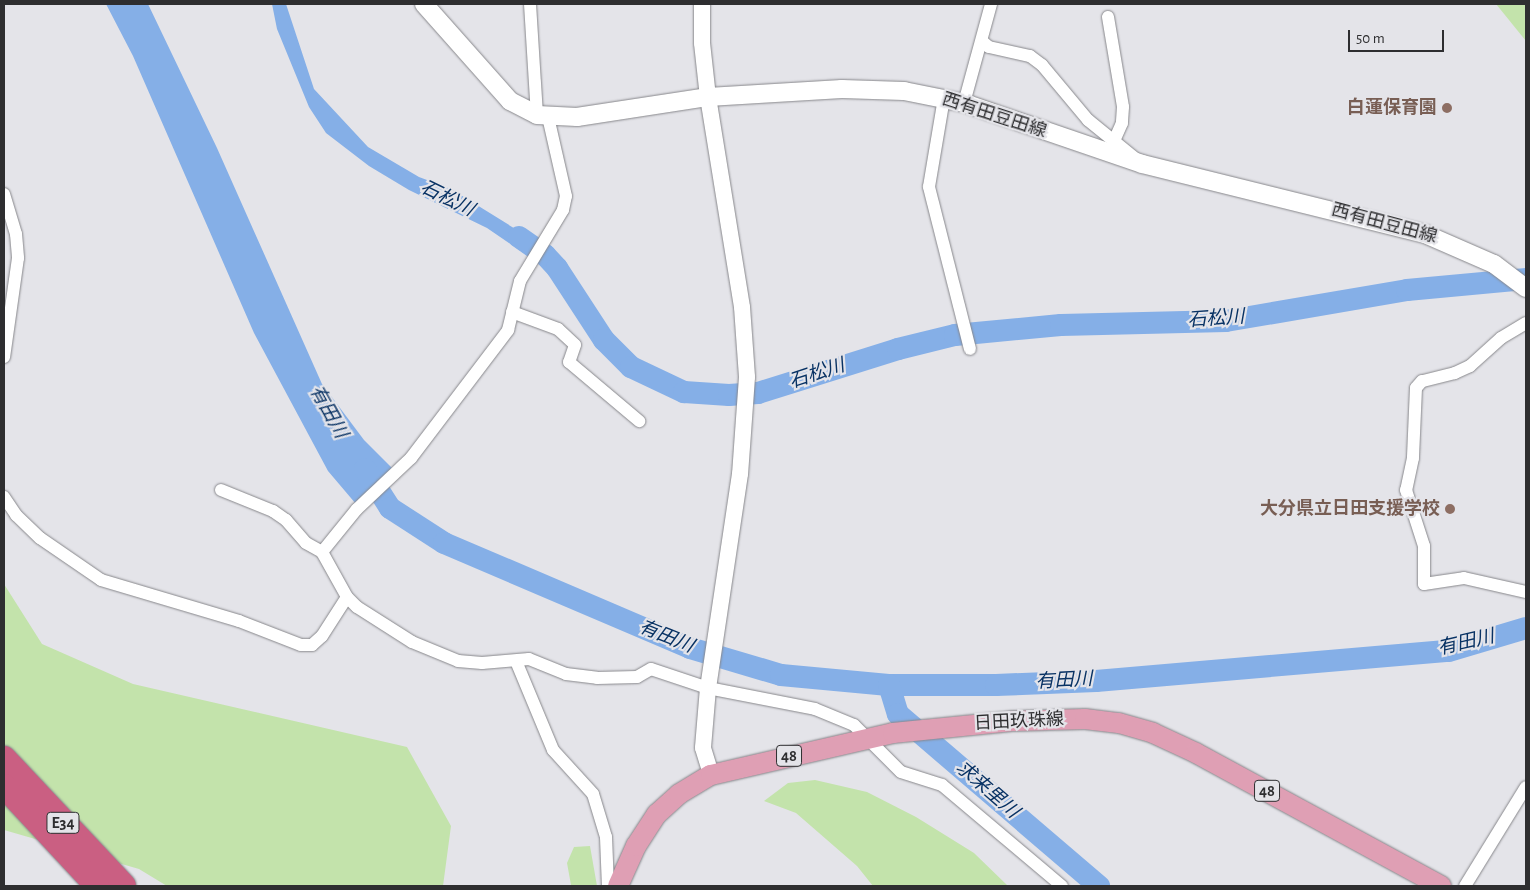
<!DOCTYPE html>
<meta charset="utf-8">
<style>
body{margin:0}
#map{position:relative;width:1530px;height:890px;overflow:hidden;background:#e4e4e9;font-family:"Alegreya Sans","Noto Sans JP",sans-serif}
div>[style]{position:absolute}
.green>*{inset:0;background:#c3e3ab}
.water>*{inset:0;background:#85afe7}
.river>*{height:22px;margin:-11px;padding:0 11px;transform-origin:11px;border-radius:11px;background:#85afe7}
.roads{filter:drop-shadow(0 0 1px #87878b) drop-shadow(0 0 1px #87878b)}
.minor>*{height:12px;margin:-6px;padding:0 6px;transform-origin:6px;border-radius:6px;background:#fff}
.tertiary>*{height:16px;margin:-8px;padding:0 8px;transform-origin:8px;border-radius:8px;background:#fff}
.secondary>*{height:18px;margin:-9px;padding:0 9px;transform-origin:9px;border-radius:9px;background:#fff}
.primary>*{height:20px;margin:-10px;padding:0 10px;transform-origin:10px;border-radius:10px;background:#df9fb4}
.motorway>*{height:24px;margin:-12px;padding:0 12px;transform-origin:12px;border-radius:12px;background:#ca5f82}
.dots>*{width:14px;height:14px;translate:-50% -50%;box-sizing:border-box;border:2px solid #e4e4e9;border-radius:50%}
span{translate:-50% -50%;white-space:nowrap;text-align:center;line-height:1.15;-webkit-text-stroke:4.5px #e4e4e9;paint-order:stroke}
.shield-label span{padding:1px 4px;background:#e4e4e9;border:1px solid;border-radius:4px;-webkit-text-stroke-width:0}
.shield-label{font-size:16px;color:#2e2e30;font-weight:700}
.education-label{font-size:18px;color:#785e54;font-weight:700}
.right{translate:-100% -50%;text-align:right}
.street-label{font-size:18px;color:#2e2e30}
.water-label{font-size:19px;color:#083264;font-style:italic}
.frame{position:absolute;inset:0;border:5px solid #2e2e30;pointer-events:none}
.scale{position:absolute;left:1348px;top:30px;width:96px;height:22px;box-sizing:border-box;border:2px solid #2e2e30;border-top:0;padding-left:6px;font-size:15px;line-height:18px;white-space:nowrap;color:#2e2e30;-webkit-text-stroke:4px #e4e4e9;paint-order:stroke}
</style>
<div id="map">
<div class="green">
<i style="clip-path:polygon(1496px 4px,1526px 4px,1526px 41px)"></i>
<i style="clip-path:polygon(4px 584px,42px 644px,133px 684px,407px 747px,451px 826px,443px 886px,167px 886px,139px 869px,4px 830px)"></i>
<i style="clip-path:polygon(815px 780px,867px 792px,916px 817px,974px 853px,1008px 886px,873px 886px,857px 866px,796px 813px,764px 801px,788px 783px)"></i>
<i style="clip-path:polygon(590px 846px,597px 886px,560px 886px,571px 885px,567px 863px,574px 847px)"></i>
</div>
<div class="water">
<i style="clip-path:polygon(106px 4px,148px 4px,217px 148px,322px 384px,364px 440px,395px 471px,356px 504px,328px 471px,254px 333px,133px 56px)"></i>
<i style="clip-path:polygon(272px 4px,286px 4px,314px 89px,368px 147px,419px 177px,451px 189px,538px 243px,528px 256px,487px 228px,409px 190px,369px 166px,326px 133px,309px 107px,277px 29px)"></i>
</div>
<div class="river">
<i style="left:519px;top:237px;width:32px;rotate:35deg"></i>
<i style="left:545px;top:255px;width:18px;rotate:47deg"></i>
<i style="left:557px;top:268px;width:86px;rotate:56.9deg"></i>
<i style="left:604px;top:340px;width:38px;rotate:45deg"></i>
<i style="left:631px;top:367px;width:59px;rotate:25.3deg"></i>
<i style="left:684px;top:392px;width:45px;rotate:3.8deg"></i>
<i style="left:729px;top:395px;width:29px;rotate:-4deg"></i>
<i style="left:758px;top:393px;width:147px;rotate:-17.4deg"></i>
<i style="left:898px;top:349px;width:59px;rotate:-13.8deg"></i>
<i style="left:955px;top:335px;width:106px;rotate:-5.4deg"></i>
<i style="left:1061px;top:325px;width:165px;rotate:-1.4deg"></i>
<i style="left:1226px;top:321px;width:184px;rotate:-9.7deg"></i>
<i style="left:1407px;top:290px;width:120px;rotate:-5.3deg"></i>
<i style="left:365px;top:469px;width:46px;rotate:57.3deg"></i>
<i style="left:390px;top:508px;width:64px;rotate:32.9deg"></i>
<i style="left:444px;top:543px;width:267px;rotate:23.1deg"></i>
<i style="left:690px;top:648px;width:95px;rotate:16.5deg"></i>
<i style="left:781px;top:675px;width:108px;rotate:5.3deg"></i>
<i style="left:889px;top:685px;width:107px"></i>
<i style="left:996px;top:685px;width:100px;rotate:-2.3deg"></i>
<i style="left:1096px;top:681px;width:354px;rotate:-4.9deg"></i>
<i style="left:1449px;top:651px;width:80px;rotate:-16.6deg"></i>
<i style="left:889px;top:685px;width:30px;rotate:73deg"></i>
<i style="left:898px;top:714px;width:265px;rotate:40.6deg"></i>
</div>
<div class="roads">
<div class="minor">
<i style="left:530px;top:4px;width:111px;rotate:86.4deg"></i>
<i style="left:1108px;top:17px;width:91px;rotate:80.5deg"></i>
<i style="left:1123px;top:107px;width:16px;rotate:94deg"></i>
<i style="left:1122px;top:123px;width:20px;rotate:114deg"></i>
<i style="left:982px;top:41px;width:9px;rotate:41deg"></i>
<i style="left:989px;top:47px;width:42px;rotate:12.4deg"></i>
<i style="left:1030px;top:56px;width:15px;rotate:37deg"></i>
<i style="left:1042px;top:65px;width:72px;rotate:50.1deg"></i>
<i style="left:1088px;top:120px;width:62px;rotate:39.1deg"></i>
<i style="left:944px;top:98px;width:90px;rotate:99.6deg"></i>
<i style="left:929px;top:187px;width:167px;rotate:75.8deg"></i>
<i style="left:964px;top:103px;width:103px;rotate:-74.7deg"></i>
<i style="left:4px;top:194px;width:42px;rotate:73.3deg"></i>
<i style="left:16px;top:234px;width:24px;rotate:85deg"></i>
<i style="left:18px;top:258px;width:100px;rotate:98deg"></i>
<i style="left:512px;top:312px;width:49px;rotate:20.3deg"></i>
<i style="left:558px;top:329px;width:23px;rotate:43deg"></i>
<i style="left:575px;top:345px;width:18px;rotate:109deg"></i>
<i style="left:569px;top:362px;width:92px;rotate:40.1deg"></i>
<i style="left:1526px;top:323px;width:29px;rotate:149deg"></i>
<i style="left:1501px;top:338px;width:42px;rotate:137.9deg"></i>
<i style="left:1470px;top:366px;width:17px;rotate:155deg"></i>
<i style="left:1455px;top:373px;width:34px;rotate:166deg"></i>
<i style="left:1422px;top:381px;width:9px;rotate:131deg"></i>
<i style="left:1416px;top:388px;width:70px;rotate:92.5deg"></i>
<i style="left:1413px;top:458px;width:33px;rotate:102deg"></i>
<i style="left:1406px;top:490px;width:59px;rotate:72.2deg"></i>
<i style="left:1424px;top:546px;width:38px;rotate:90deg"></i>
<i style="left:1424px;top:584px;width:40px;rotate:-8.5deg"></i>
<i style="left:1464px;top:578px;width:64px;rotate:12.7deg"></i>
<i style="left:221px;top:490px;width:56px;rotate:22deg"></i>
<i style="left:273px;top:511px;width:16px;rotate:35deg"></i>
<i style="left:286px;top:520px;width:30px;rotate:49deg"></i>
<i style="left:306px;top:543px;width:18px;rotate:29deg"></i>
<i style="left:322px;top:552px;width:51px;rotate:60.9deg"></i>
<i style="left:347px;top:597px;width:14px;rotate:45deg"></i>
<i style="left:357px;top:607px;width:65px;rotate:32.5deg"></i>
<i style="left:412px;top:642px;width:50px;rotate:22.4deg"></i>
<i style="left:458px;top:661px;width:24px;rotate:5deg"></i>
<i style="left:482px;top:663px;width:47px;rotate:-4.9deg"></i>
<i style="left:529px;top:659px;width:40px;rotate:22deg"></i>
<i style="left:566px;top:674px;width:31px;rotate:7deg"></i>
<i style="left:597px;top:678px;width:40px;rotate:-1.4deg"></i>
<i style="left:637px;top:677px;width:16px;rotate:-30deg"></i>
<i style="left:651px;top:669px;width:60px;rotate:18.4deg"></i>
<i style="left:708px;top:688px;width:109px;rotate:11.1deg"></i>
<i style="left:815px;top:709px;width:42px;rotate:22.3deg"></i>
<i style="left:854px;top:725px;width:66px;rotate:45deg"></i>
<i style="left:901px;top:772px;width:43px;rotate:17.6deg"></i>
<i style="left:942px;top:785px;width:157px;rotate:40.1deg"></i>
<i style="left:4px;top:497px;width:22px;rotate:56deg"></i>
<i style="left:16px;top:515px;width:33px;rotate:44deg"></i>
<i style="left:40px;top:538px;width:74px;rotate:34.5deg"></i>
<i style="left:101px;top:580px;width:144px;rotate:16.5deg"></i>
<i style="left:239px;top:621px;width:66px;rotate:21.2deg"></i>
<i style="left:301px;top:645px;width:11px"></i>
<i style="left:312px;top:645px;width:13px;rotate:-42deg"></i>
<i style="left:322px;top:636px;width:46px;rotate:-57.3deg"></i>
<i style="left:322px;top:552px;width:55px;rotate:-50.9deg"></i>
<i style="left:357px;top:509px;width:74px;rotate:-43.4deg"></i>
<i style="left:411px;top:458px;width:161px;rotate:-52.8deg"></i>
<i style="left:508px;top:330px;width:50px;rotate:-76.2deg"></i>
<i style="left:520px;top:281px;width:83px;rotate:-58.8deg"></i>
<i style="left:563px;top:210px;width:14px;rotate:-78deg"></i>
<i style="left:566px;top:196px;width:81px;rotate:-102.8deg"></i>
<i style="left:516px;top:661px;width:96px;rotate:67.4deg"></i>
<i style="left:553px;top:750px;width:59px;rotate:47.7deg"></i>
<i style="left:593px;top:794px;width:45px;rotate:73.2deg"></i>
<i style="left:606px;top:837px;width:49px;rotate:87.7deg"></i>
<i style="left:1465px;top:886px;width:116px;rotate:-58.4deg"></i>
</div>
<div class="tertiary">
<i style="left:702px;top:4px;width:39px;rotate:90deg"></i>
<i style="left:702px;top:43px;width:54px;rotate:83.7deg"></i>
<i style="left:708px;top:97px;width:213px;rotate:80.8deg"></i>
<i style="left:742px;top:307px;width:70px;rotate:85.9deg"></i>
<i style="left:747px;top:377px;width:97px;rotate:94.1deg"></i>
<i style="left:740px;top:474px;width:216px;rotate:98.5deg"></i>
<i style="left:708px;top:688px;width:60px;rotate:94.8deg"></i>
<i style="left:703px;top:748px;width:28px;rotate:73deg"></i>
</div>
<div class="secondary">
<i style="left:424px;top:4px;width:130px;rotate:48.4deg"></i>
<i style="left:510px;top:101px;width:30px;rotate:27deg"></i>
<i style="left:537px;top:115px;width:40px;rotate:2.9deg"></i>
<i style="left:577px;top:117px;width:133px;rotate:-8.7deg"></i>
<i style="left:708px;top:97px;width:134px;rotate:-3.4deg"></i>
<i style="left:842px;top:89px;width:62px;rotate:1.8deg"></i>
<i style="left:904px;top:91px;width:61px;rotate:11.3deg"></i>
<i style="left:964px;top:103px;width:188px;rotate:18.9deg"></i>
<i style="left:1142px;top:164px;width:292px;rotate:13.9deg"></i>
<i style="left:1425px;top:234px;width:75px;rotate:23.5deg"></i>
<i style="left:1494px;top:264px;width:40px;rotate:37deg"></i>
</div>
<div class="primary">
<i style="left:618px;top:886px;width:44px;rotate:-65.8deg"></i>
<i style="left:636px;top:846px;width:38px;rotate:-57deg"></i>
<i style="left:657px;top:814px;width:30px;rotate:-42deg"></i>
<i style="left:679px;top:794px;width:37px;rotate:-31deg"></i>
<i style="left:711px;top:775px;width:187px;rotate:-13deg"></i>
<i style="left:893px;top:733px;width:122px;rotate:-5.7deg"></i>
<i style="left:1014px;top:721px;width:71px;rotate:-1.6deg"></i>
<i style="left:1085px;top:719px;width:34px;rotate:7deg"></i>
<i style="left:1119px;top:723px;width:35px;rotate:16deg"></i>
<i style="left:1153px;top:733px;width:47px;rotate:24.9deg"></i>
<i style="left:1196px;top:753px;width:279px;rotate:28.5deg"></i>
</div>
<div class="motorway">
<i style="left:4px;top:758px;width:175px;rotate:46.8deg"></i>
<i style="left:4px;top:786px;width:137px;rotate:47.1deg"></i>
</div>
</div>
<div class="dots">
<i style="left:1447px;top:108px;background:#8d6e63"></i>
<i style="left:1450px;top:509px;background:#8d6e63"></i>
</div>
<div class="shield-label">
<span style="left:789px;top:756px">48</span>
<span style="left:1267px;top:791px">48</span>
<span style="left:63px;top:823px">E34</span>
</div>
<div class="education-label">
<span class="right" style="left:1437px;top:108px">白蓮保育園</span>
<span class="right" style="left:1440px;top:509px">大分県立日田支援学校</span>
</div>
<div class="street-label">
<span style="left:994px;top:116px;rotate:18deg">西有田豆田線</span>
<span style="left:1384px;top:224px;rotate:15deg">西有田豆田線</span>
<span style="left:1019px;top:722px;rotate:-3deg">日田玖珠線</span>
</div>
<div class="water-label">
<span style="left:447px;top:199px;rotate:26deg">石松川</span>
<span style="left:1216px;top:319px;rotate:-4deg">石松川</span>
<span style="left:817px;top:374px;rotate:-18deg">石松川</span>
<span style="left:328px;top:412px;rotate:61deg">有田川</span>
<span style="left:666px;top:637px;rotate:22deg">有田川</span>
<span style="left:1466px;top:643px;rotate:-13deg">有田川</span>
<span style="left:1064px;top:681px;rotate:-3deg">有田川</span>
<span style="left:987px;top:790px;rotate:41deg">求来里川</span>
</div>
<div class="frame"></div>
<div class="scale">50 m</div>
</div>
